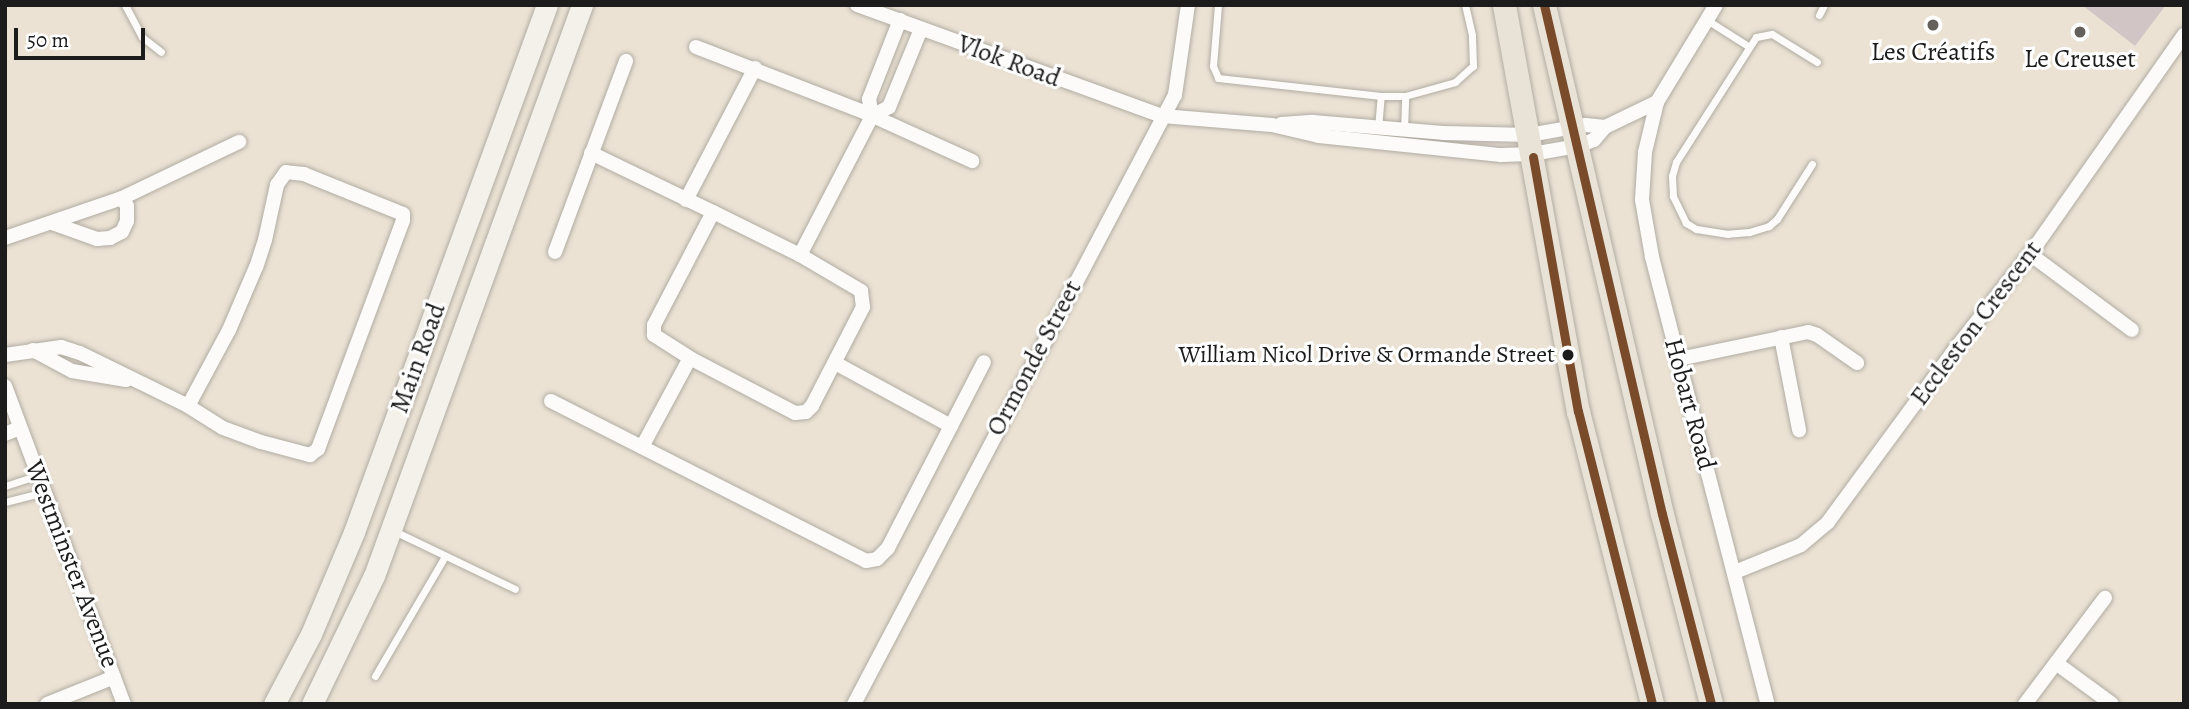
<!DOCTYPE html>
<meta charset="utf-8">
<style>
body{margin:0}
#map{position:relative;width:2189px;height:709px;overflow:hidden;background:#ebe2d4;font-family:Alegreya,serif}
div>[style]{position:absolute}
.building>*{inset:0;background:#d1c5c6}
.roads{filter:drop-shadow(0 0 2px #b1aca3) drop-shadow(0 0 2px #b1aca3)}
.lane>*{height:7px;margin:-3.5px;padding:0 3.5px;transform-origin:3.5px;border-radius:3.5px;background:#fcfbf9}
.street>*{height:14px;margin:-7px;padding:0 7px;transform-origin:7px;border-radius:7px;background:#fcfbf9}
.secondary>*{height:21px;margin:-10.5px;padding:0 10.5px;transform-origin:10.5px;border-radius:10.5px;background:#f4f0ea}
.primary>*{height:23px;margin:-11.5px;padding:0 11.5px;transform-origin:11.5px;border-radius:11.5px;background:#e9e2d6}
.bus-1>*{height:9px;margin:-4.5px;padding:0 4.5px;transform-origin:4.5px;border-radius:4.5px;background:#7a4b2a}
.dots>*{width:19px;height:19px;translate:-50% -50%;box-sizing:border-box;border:4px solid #fff;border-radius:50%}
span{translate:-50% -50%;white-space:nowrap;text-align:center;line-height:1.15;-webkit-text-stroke:6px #fff;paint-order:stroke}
.bus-label{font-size:24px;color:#1c1c1c}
.right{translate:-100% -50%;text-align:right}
.poi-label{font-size:26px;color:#1c1c1c}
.street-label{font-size:26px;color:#1c1c1c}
.frame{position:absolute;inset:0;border:7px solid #1c1c1c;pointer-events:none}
.scale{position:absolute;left:14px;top:28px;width:131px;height:32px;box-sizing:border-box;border:4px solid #1c1c1c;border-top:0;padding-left:9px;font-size:21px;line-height:24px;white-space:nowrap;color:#1c1c1c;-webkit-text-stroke:5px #fff;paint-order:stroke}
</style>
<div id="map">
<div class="building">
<i style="clip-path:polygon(2082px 5px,2166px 5px,2135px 46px)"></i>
</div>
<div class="roads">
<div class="lane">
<i style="left:125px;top:5px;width:36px;rotate:62deg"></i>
<i style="left:142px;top:37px;width:24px;rotate:38deg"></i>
<i style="left:1218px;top:5px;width:61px;rotate:94.7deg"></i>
<i style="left:1213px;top:66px;width:13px;rotate:67deg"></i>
<i style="left:1218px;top:78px;width:164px;rotate:6.3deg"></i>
<i style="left:1381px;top:96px;width:24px"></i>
<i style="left:1405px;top:96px;width:52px;rotate:-15.6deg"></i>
<i style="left:1455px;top:82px;width:24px;rotate:-42deg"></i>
<i style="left:1473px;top:66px;width:31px;rotate:-92deg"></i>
<i style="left:1472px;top:35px;width:31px;rotate:-103deg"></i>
<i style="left:1819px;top:15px;width:11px;rotate:-63deg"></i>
<i style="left:1707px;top:20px;width:49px;rotate:32.4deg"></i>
<i style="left:1378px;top:128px;width:32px;rotate:-85deg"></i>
<i style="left:1404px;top:131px;width:35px;rotate:-88deg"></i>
<i style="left:1812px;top:164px;width:65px;rotate:122.5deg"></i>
<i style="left:1777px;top:219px;width:11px;rotate:139deg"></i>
<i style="left:1769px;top:226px;width:21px;rotate:163deg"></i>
<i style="left:1749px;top:232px;width:21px;rotate:175deg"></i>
<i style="left:1728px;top:234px;width:32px;rotate:-171deg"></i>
<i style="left:1696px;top:229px;width:12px;rotate:-149deg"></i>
<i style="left:1686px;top:223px;width:30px;rotate:-116deg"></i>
<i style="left:1673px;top:196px;width:20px;rotate:-93deg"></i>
<i style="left:1672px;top:176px;width:15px;rotate:-74deg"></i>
<i style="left:1676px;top:162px;width:148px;rotate:-57.4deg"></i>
<i style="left:1756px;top:37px;width:16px;rotate:-11deg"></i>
<i style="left:1772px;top:34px;width:53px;rotate:31.9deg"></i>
<i style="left:5px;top:486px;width:35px;rotate:-18deg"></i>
<i style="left:5px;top:502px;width:40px;rotate:-14.4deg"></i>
<i style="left:394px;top:531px;width:134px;rotate:25.6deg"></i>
<i style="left:375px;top:676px;width:139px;rotate:-59.7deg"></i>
</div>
<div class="street">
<i style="left:857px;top:5px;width:325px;rotate:20deg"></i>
<i style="left:1162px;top:116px;width:110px;rotate:4.7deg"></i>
<i style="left:1272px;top:125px;width:48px;rotate:13.2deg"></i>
<i style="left:1319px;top:136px;width:183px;rotate:6deg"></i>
<i style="left:1501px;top:155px;width:31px;rotate:-2deg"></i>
<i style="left:1532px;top:154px;width:47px;rotate:-9.9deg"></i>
<i style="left:1578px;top:146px;width:17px;rotate:-21deg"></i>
<i style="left:1594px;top:140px;width:17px;rotate:-50deg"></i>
<i style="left:1716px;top:5px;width:114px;rotate:121.3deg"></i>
<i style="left:1657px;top:102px;width:51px;rotate:103.5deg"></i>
<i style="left:1645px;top:152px;width:48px;rotate:93.6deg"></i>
<i style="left:1642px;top:200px;width:58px;rotate:80deg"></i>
<i style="left:1652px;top:257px;width:462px;rotate:75.5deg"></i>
<i style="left:696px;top:47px;width:180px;rotate:21.2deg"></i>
<i style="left:864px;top:112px;width:119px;rotate:24.4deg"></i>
<i style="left:872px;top:116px;width:17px;rotate:-100deg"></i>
<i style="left:869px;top:99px;width:85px;rotate:-68.6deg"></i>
<i style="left:1281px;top:124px;width:32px;rotate:-4deg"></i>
<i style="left:1313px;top:122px;width:130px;rotate:4.8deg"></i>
<i style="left:1443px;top:133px;width:86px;rotate:1.3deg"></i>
<i style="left:1529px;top:135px;width:58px;rotate:-10deg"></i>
<i style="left:1586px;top:125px;width:19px;rotate:6deg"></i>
<i style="left:1605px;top:127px;width:58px;rotate:-25.7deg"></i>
<i style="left:591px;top:153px;width:136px;rotate:25.8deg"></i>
<i style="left:713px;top:212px;width:97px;rotate:26.3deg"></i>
<i style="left:800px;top:255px;width:71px;rotate:30.5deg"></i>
<i style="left:861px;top:291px;width:16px;rotate:83deg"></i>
<i style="left:863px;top:307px;width:111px;rotate:117.3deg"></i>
<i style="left:812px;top:406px;width:8px;rotate:135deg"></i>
<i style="left:806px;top:412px;width:11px;rotate:175deg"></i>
<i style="left:795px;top:413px;width:119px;rotate:-152.4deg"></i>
<i style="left:690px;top:358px;width:43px;rotate:-147.4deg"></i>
<i style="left:654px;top:335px;width:10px;rotate:-90deg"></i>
<i style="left:654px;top:325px;width:127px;rotate:-62.4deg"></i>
<i style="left:686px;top:200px;width:149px;rotate:-62.4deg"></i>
<i style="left:52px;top:223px;width:48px;rotate:19.6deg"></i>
<i style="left:97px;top:239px;width:13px;rotate:-4deg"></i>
<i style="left:110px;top:238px;width:13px;rotate:-27deg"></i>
<i style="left:122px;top:232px;width:12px;rotate:-66deg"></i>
<i style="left:127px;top:221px;width:15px;rotate:-90deg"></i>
<i style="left:127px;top:206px;width:9px;rotate:-122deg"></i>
<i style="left:5px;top:238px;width:124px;rotate:-18.9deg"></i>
<i style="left:122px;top:198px;width:130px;rotate:-25.6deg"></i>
<i style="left:555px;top:252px;width:204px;rotate:-69.6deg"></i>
<i style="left:2030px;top:254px;width:127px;rotate:36.7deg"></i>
<i style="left:800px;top:255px;width:157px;rotate:-62.6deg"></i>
<i style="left:872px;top:116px;width:19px;rotate:-28deg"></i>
<i style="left:889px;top:107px;width:84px;rotate:-67.7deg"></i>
<i style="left:1781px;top:337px;width:95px;rotate:79deg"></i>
<i style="left:33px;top:350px;width:44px;rotate:28.3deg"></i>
<i style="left:72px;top:371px;width:55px;rotate:9.5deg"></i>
<i style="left:5px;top:355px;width:57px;rotate:-8.1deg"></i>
<i style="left:61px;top:347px;width:20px;rotate:18deg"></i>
<i style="left:80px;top:353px;width:120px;rotate:26.1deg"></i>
<i style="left:188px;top:406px;width:41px;rotate:32.2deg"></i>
<i style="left:223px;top:428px;width:40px;rotate:20.2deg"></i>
<i style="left:261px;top:442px;width:51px;rotate:14.9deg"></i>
<i style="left:310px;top:455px;width:10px;rotate:-37deg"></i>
<i style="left:318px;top:449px;width:244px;rotate:-69.6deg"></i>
<i style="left:403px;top:220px;width:6px;rotate:-90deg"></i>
<i style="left:403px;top:214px;width:107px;rotate:-158deg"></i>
<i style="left:304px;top:174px;width:18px;rotate:-174deg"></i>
<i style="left:286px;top:172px;width:16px;rotate:125deg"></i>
<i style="left:277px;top:185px;width:56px;rotate:102.3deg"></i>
<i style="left:265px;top:240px;width:28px;rotate:108deg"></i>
<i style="left:256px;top:267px;width:69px;rotate:113.2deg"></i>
<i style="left:229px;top:330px;width:86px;rotate:118.3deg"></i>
<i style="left:1679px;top:359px;width:132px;rotate:-11.8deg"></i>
<i style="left:1808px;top:332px;width:9px;rotate:18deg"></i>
<i style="left:1817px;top:335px;width:49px;rotate:35deg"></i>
<i style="left:835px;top:363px;width:132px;rotate:28.5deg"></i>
<i style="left:5px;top:386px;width:340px;rotate:69.5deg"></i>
<i style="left:551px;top:401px;width:353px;rotate:26.9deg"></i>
<i style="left:866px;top:561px;width:11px;rotate:-10deg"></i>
<i style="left:877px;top:559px;width:16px;rotate:-45deg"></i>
<i style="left:888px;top:548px;width:209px;rotate:-62.7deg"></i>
<i style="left:5px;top:434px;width:16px;rotate:-22deg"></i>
<i style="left:642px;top:447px;width:101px;rotate:-61.7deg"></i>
<i style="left:1735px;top:572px;width:71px;rotate:-22.2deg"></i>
<i style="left:1801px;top:545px;width:35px;rotate:-40deg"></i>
<i style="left:1828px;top:522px;width:216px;rotate:-53.7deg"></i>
<i style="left:1956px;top:348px;width:120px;rotate:-51.8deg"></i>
<i style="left:2030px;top:254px;width:268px;rotate:-54.9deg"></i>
<i style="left:2056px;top:663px;width:69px;rotate:36.2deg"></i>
<i style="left:47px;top:704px;width:72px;rotate:-21.9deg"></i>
<i style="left:854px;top:704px;width:688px;rotate:-62.21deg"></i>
<i style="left:1175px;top:95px;width:91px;rotate:-81.8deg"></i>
<i style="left:2025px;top:704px;width:133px;rotate:-53deg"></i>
</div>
<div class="secondary">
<i style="left:274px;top:704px;width:79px;rotate:-62.1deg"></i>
<i style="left:311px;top:634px;width:111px;rotate:-67.1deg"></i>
<i style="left:354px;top:532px;width:561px;rotate:-69.89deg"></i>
<i style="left:312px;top:704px;width:142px;rotate:-64.2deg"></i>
<i style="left:374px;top:576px;width:608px;rotate:-69.98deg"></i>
</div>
<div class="primary">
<i style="left:1504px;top:5px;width:413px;rotate:79.7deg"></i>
<i style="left:1578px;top:411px;width:302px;rotate:75.8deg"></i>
<i style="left:1544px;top:5px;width:522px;rotate:76.95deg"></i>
<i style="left:1662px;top:514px;width:196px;rotate:75.5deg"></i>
</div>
</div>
<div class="bus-1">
<i style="left:1544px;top:5px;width:522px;rotate:76.95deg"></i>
<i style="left:1662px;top:514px;width:196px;rotate:75.5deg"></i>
<i style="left:1533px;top:157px;width:258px;rotate:80deg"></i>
<i style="left:1578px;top:411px;width:302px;rotate:75.8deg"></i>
</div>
<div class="dots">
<i style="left:1933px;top:25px;background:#64615c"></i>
<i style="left:2080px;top:32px;background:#64615c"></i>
<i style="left:1568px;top:355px;background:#1c1c1c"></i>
</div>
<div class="bus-label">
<span class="right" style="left:1555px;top:355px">William Nicol Drive &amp; Ormande Street</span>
</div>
<div class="poi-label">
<span style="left:1933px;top:52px">Les Créatifs</span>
<span style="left:2080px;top:59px">Le Creuset</span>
</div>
<div class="street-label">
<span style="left:1009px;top:61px;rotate:20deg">Vlok Road</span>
<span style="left:1976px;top:323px;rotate:-53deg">Eccleston Crescent</span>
<span style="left:418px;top:358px;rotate:-70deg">Main Road</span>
<span style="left:1034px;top:358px;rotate:-62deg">Ormonde Street</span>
<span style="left:1690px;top:404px;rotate:75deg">Hobart Road</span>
<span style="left:72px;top:564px;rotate:69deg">Westminster Avenue</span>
</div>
<div class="frame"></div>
<div class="scale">50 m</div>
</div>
